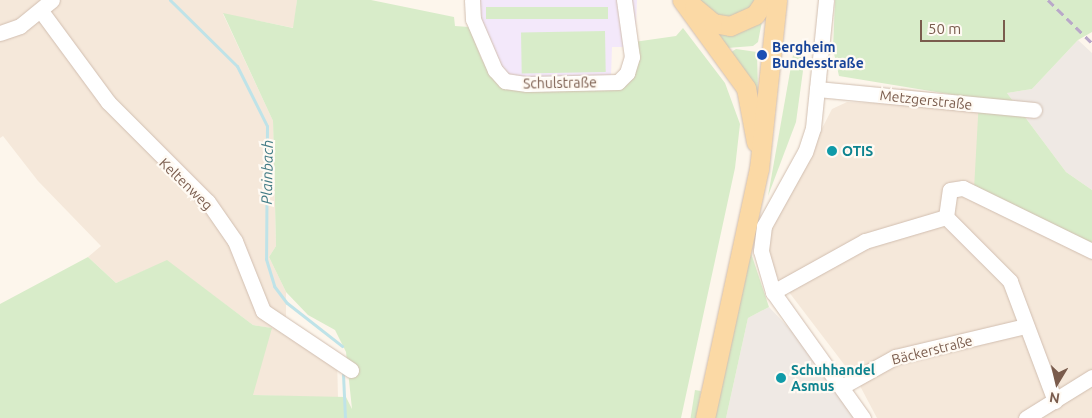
<!DOCTYPE html>
<meta charset="utf-8">
<style>
body{margin:0}
#map{position:relative;width:1092px;height:418px;overflow:hidden;background:#fdf6ec;font-family:Ubuntu,sans-serif}
div>[style]{position:absolute}
.residential>*{inset:0;background:#f5e8da}
.industrial>*{inset:0;background:#efe9e4}
.education>*{inset:0;background:#f3e8fa}
.green>*{inset:0;background:#d8ecc9;transform-origin:0 0}
.stream>*{height:3px;margin:-1.5px;padding:0 1.5px;transform-origin:1.5px;border-radius:1.5px;background:#bfe3e8}
.roads{filter:drop-shadow(0 0 1px #d1beb0) drop-shadow(0 0 1px #d1beb0)}
.minor>*{height:15px;margin:-7.5px;padding:0 7.5px;transform-origin:7.5px;border-radius:7.5px;background:#fff}
.major>*{height:19px;margin:-9.5px;padding:0 9.5px;transform-origin:9.5px;border-radius:9.5px;background:#fbd9a5}
.rail>*{height:3px;margin-top:-1.5px;transform-origin:0;background:repeating-linear-gradient(90deg,#b9a8c9 0 8px,transparent 0 13px)}
.dots>*{width:14px;height:14px;translate:-50% -50%;box-sizing:border-box;border:2px solid #fffaf3;border-radius:50%}
span{translate:-50% -50%;white-space:nowrap;text-align:center;line-height:1.15;-webkit-text-stroke:4.5px #fffaf3;paint-order:stroke}
.transit-label{font-size:14px;color:#164399;font-weight:700}
.left{translate:0 -50%;text-align:left}
.street-label{font-size:14px;color:#7a5c4d}
.culture-label{font-size:14px;color:#0d838f;font-weight:700}
.water-label{font-size:15px;color:#437c86;font-style:italic}
.north{position:absolute;left:1032px;top:358px;width:50px;height:50px;-webkit-text-stroke:4px #fffaf3;paint-order:stroke;rotate:189deg;font-size:14px;font-weight:700;line-height:20px;text-align:center;color:#7a5c4d}
.north::after{content:'';display:block;margin:auto;width:18px;height:22px;background:#7a5c4d;clip-path:polygon(50% 0,100% 100%,50% 72%,0 100%)}
.scale{position:absolute;left:920px;top:20px;width:85px;height:22px;box-sizing:border-box;border:2px solid #7a5c4d;border-top:0;padding-left:6px;font-size:15px;line-height:18px;white-space:nowrap;color:#7a5c4d;-webkit-text-stroke:4px #fffaf3;paint-order:stroke}
</style>
<div id="map">
<div class="residential">
<i style="clip-path:polygon(0 0,297px 0,294px 28px,223px 14px,273px 121px,276px 246px,269px 257px,286px 292px,286px 325px,337px 357px,338px 398px,252px 395px,271px 328px,253px 325px,167px 261px,116px 283px,88px 257px,101px 246px,38px 181px,3px 136px,0 138px)"></i>
<i style="clip-path:polygon(901px 88px,979px 99px,1092px 245px,1092px 418px,877px 418px,859px 384px,776px 275px,768px 255px,770px 230px,832px 109px,847px 102px,899px 104px)"></i>
</div>
<div class="industrial">
<i style="clip-path:polygon(1078px 40px,1092px 53px,1092px 190px,1066px 172px,1007px 93px,1032px 89px)"></i>
<i style="clip-path:polygon(769px 307px,802px 342px,854px 418px,726px 418px,748px 318px)"></i>
</div>
<div class="education">
<i style="clip-path:polygon(478px 0,637px 0,635px 47px,612px 47px,611px 76px,512px 79px,504px 72px,479px 24px)"></i>
</div>
<div class="green">
<i style="clip-path:polygon(297px 0,371px 0,454px 17px,455px 26px,469px 27px,482px 60px,500px 82px,613px 87px,634px 42px,676px 36px,683px 28px,725px 83px,740px 124px,735px 168px,681px 418px,0 418px,0 304px,88px 257px,116px 283px,167px 260px,253px 325px,272px 328px,253px 395px,346px 397px,352px 409px,346px 352px,335px 330px,308px 315px,286px 292px,269px 257px,276px 246px,273px 121px,223px 13px,293px 28px)"></i>
<i style="clip-path:polygon(694px 0,760px 0,753px 10px,726px 21px)"></i>
<i style="clip-path:polygon(835px 0,1092px 0,1092px 32px,1078px 40px,1032px 89px,1007px 93px,1066px 172px,1092px 190px,1092px 245px,974px 189px,979px 99px,839px 76px,833px 49px)"></i>
<i style="left:608px;top:7px;width:12px;height:122px;rotate:90deg"></i>
<i style="clip-path:polygon(762px 21px,758px 42px,753px 46px,727px 48px,717px 33px,742px 32px)"></i>
<i style="left:605px;top:31px;width:41px;height:84px;rotate:89deg"></i>
<i style="clip-path:polygon(736px 49px,757px 52px,758px 93px,728px 54px)"></i>
<i style="clip-path:polygon(793px 55px,805px 56px,796px 122px,768px 196px)"></i>
<i style="clip-path:polygon(751px 253px,769px 307px,748px 318px,726px 418px,715px 418px)"></i>
<i style="left:695px;top:390px;width:6px;height:29px;rotate:9deg"></i>
</div>
<div class="stream">
<i style="left:170px;top:0;width:94px;rotate:44.6deg"></i>
<i style="left:237px;top:66px;width:67px;rotate:63.4deg"></i>
<i style="left:267px;top:126px;width:133px;rotate:90.4deg"></i>
<i style="left:266px;top:259px;width:28px;rotate:73deg"></i>
<i style="left:274px;top:286px;width:21px;rotate:53deg"></i>
<i style="left:287px;top:303px;width:70px;rotate:38deg"></i>
<i style="left:343px;top:374px;width:44px;rotate:87.4deg"></i>
</div>
<div class="roads">
<div class="minor">
<i style="left:472px;top:0;width:19px;rotate:87deg"></i>
<i style="left:473px;top:19px;width:56px;rotate:66.7deg"></i>
<i style="left:495px;top:70px;width:15px;rotate:48deg"></i>
<i style="left:505px;top:81px;width:22px;rotate:8deg"></i>
<i style="left:527px;top:84px;width:91px;rotate:-1.3deg"></i>
<i style="left:618px;top:82px;width:13px;rotate:-45deg"></i>
<i style="left:627px;top:73px;width:17px;rotate:-73deg"></i>
<i style="left:632px;top:57px;width:58px;rotate:-98deg"></i>
<i style="left:826px;top:0;width:129px;rotate:95.8deg"></i>
<i style="left:813px;top:128px;width:25px;rotate:108deg"></i>
<i style="left:805px;top:152px;width:85px;rotate:119deg"></i>
<i style="left:764px;top:226px;width:25px;rotate:97deg"></i>
<i style="left:761px;top:251px;width:43px;rotate:73.7deg"></i>
<i style="left:773px;top:292px;width:155px;rotate:54.5deg"></i>
<i style="left:41px;top:11px;width:113px;rotate:53.6deg"></i>
<i style="left:108px;top:102px;width:141px;rotate:45deg"></i>
<i style="left:208px;top:202px;width:47px;rotate:55.3deg"></i>
<i style="left:235px;top:241px;width:75px;rotate:68.2deg"></i>
<i style="left:263px;top:311px;width:106px;rotate:33.8deg"></i>
<i style="left:0;top:33px;width:21px;rotate:-19deg"></i>
<i style="left:20px;top:26px;width:41px;rotate:-39.1deg"></i>
<i style="left:817px;top:89px;width:218px;rotate:5.5deg"></i>
<i style="left:773px;top:292px;width:105px;rotate:-29deg"></i>
<i style="left:865px;top:241px;width:84px;rotate:-16.5deg"></i>
<i style="left:843px;top:386px;width:60px;rotate:-29.1deg"></i>
<i style="left:895px;top:357px;width:134px;rotate:-13.4deg"></i>
<i style="left:1055px;top:401px;width:128px;rotate:-110.6deg"></i>
<i style="left:1010px;top:281px;width:91px;rotate:-135deg"></i>
<i style="left:946px;top:217px;width:27px;rotate:-82deg"></i>
<i style="left:950px;top:190px;width:13px;rotate:-9deg"></i>
<i style="left:963px;top:188px;width:144px;rotate:26deg"></i>
<i style="left:1026px;top:418px;width:78px;rotate:-31.8deg"></i>
</div>
<div class="major">
<i style="left:682px;top:0;width:109px;rotate:54deg"></i>
<i style="left:746px;top:88px;width:55px;rotate:79.5deg"></i>
<i style="left:694px;top:7px;width:25px;rotate:40deg"></i>
<i style="left:713px;top:23px;width:17px;rotate:10deg"></i>
<i style="left:730px;top:26px;width:27px;rotate:-24deg"></i>
<i style="left:755px;top:15px;width:18px;rotate:-56deg"></i>
<i style="left:705px;top:418px;width:255px;rotate:-77.8deg"></i>
<i style="left:759px;top:169px;width:170px;rotate:-83.9deg"></i>
</div>
</div>
<div class="rail">
<i style="left:1048px;top:0;width:62px;rotate:44.3deg"></i>
</div>
<div class="dots">
<i style="left:762px;top:55px;background:#1a4fb4"></i>
<i style="left:832px;top:151px;background:#0f9aa8"></i>
<i style="left:781px;top:378px;background:#0f9aa8"></i>
</div>
<div class="transit-label">
<span class="left" style="left:772px;top:55px">Bergheim<br>Bundesstraße</span>
</div>
<div class="street-label">
<span style="left:560px;top:83px;rotate:-1deg">Schulstraße</span>
<span style="left:926px;top:100px;rotate:6deg">Metzgerstraße</span>
<span style="left:186px;top:184px;rotate:44deg">Keltenweg</span>
<span style="left:932px;top:350px;rotate:-14deg">Bäckerstraße</span>
</div>
<div class="culture-label">
<span class="left" style="left:842px;top:151px">OTIS</span>
<span class="left" style="left:791px;top:378px">Schuhhandel<br>Asmus</span>
</div>
<div class="water-label">
<span style="left:267px;top:172px;rotate:-89deg">Plainbach</span>
</div>
<div class="north">N</div>
<div class="scale">50 m</div>
</div>
